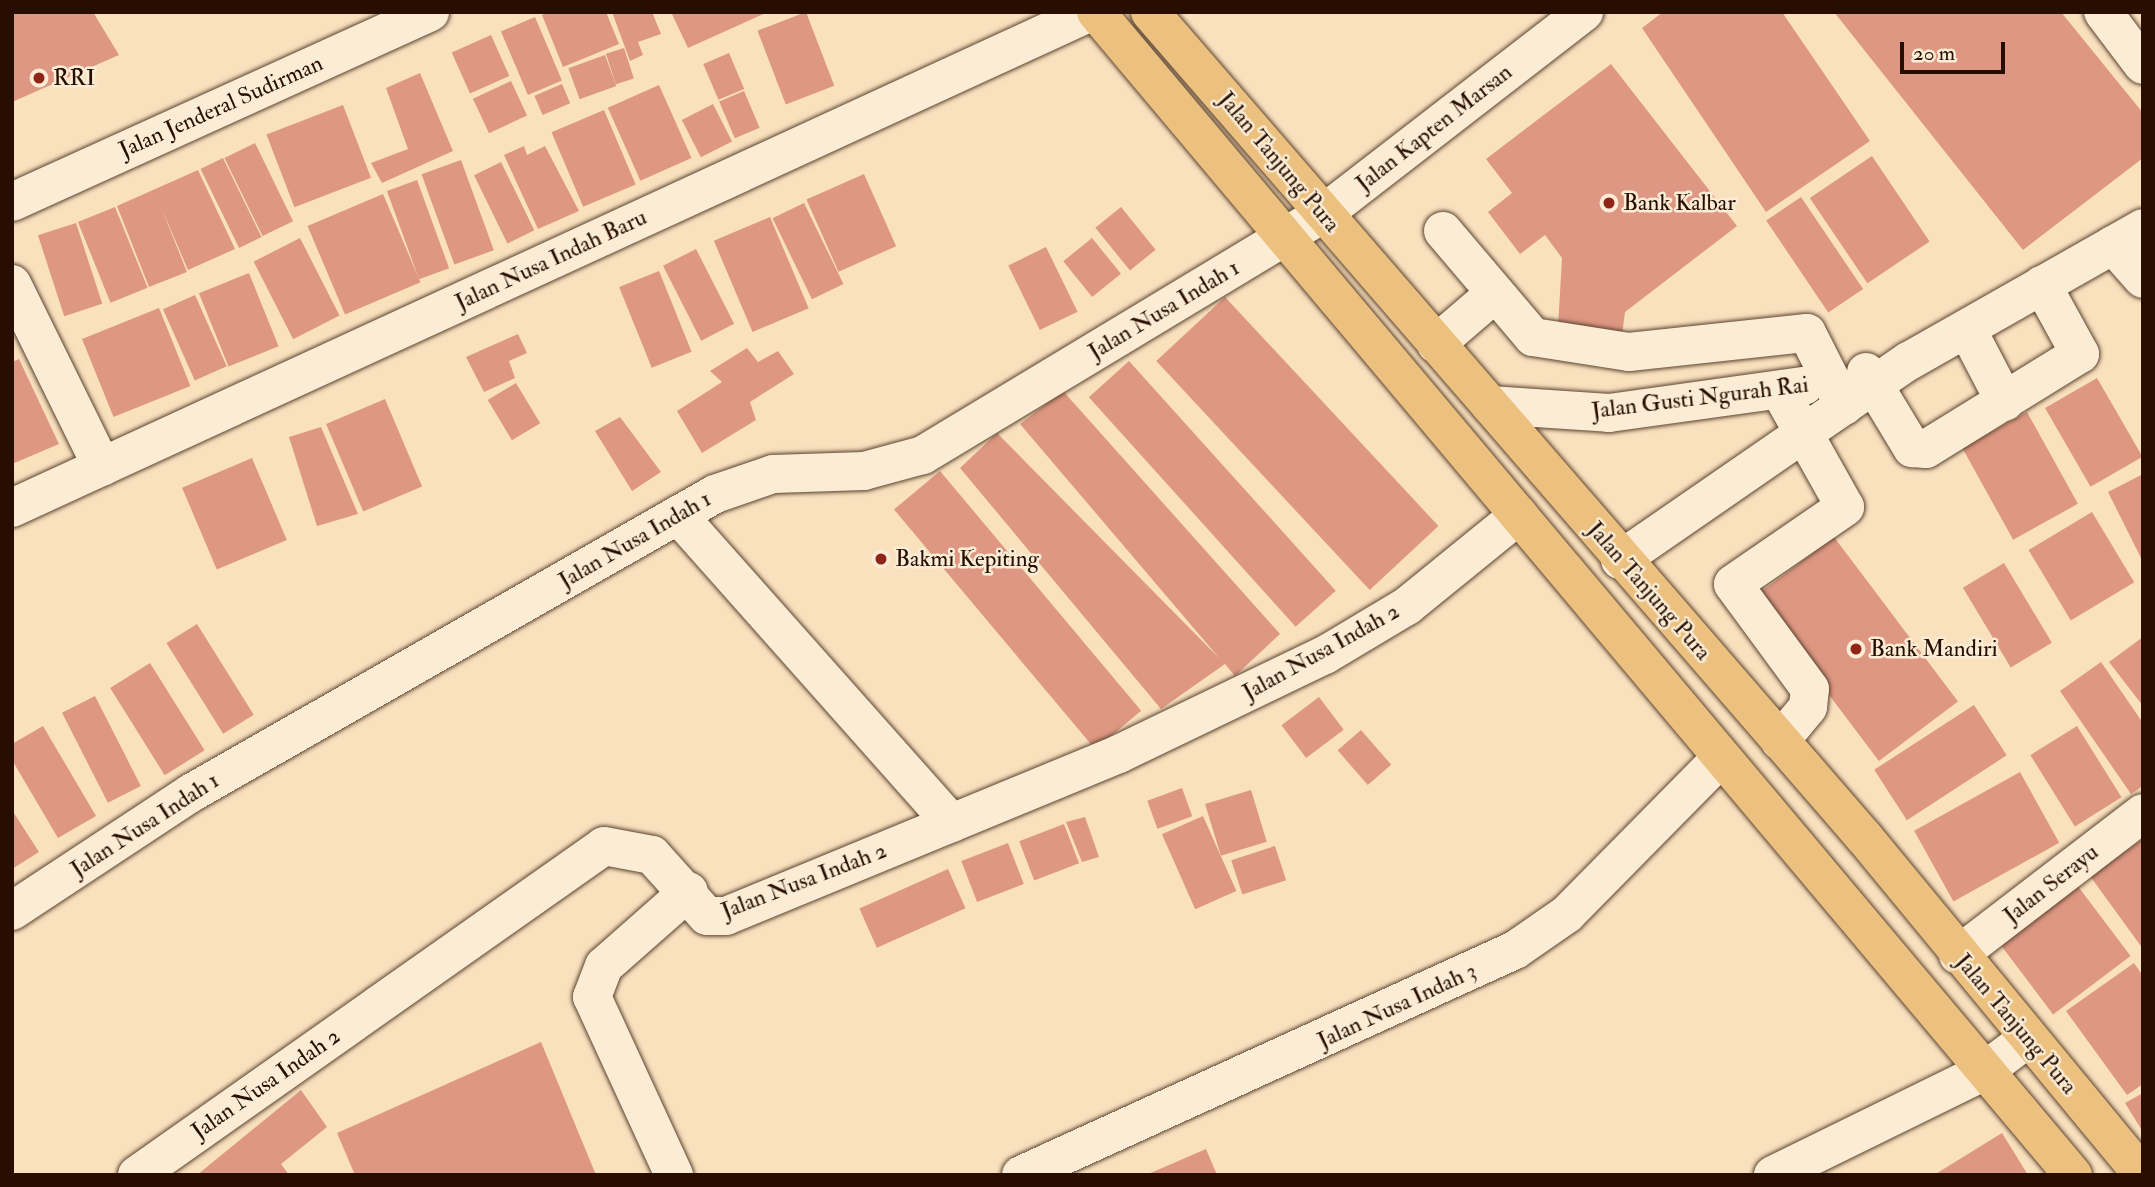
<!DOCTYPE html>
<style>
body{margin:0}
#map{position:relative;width:2155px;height:1187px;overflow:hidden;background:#f9e1be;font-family:"IM FELL Double Pica",serif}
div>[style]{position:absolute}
.building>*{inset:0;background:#de9782;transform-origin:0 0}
.roads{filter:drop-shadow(0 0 2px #5c4330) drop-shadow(0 0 2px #5c4330)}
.minor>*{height:38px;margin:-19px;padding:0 19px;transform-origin:19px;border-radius:19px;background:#fbecd5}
.highway>*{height:38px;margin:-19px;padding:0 19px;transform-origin:19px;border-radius:19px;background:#ecc07f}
.dots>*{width:19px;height:19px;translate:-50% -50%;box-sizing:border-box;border:4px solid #fbecd5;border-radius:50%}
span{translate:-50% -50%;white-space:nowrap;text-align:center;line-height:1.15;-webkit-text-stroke:5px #fbecd5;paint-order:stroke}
.poi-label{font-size:23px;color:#270e00}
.left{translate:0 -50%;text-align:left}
.street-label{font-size:23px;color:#270e00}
.frame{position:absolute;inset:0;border:14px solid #270e00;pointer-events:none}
.scale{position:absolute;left:1900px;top:42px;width:105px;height:32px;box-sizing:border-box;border:4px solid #270e00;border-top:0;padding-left:9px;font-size:21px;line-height:24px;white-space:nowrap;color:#270e00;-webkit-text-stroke:5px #fbecd5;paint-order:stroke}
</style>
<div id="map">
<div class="building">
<i style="clip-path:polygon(12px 12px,93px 12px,119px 55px,12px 102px)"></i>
<i style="clip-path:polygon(549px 12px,606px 12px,619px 44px,563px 67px,542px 15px)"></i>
<i style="clip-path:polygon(612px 12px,652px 12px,661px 34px,638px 42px,643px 55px,630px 61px)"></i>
<i style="clip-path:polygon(671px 12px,768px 12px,688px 48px)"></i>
<i style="left:806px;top:12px;width:79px;height:52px;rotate:69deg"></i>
<i style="clip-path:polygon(1663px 12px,1782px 12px,1870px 141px,1766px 212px,1642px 28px)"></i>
<i style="clip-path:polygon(1834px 12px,2061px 12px,2143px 113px,2143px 158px,2023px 250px)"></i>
<i style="left:535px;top:17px;width:69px;height:37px;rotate:67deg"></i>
<i style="left:491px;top:35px;width:45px;height:43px;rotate:66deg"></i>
<i style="left:624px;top:48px;width:32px;height:19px;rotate:72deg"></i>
<i style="left:729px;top:53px;width:39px;height:28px;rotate:67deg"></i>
<i style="left:605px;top:55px;width:33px;height:39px;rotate:70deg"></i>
<i style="clip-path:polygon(1611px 64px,1737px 226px,1625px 312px,1622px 335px,1558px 327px,1562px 258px,1545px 235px,1520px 254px,1488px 212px,1512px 193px,1486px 159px)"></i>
<i style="clip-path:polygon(420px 73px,453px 151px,382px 183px,371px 163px,408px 149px,386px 88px)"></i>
<i style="left:511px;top:81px;width:38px;height:42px;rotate:65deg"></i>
<i style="left:562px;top:84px;width:21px;height:30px;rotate:67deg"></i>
<i style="left:659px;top:85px;width:80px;height:56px;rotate:66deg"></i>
<i style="left:744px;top:91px;width:40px;height:27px;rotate:67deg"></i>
<i style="left:713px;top:104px;width:42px;height:35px;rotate:63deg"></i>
<i style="left:343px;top:105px;width:78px;height:82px;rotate:69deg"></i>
<i style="left:604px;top:110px;width:81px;height:57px;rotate:67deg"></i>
<i style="left:255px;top:143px;width:87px;height:34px;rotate:64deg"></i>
<i style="clip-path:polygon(524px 146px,527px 155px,545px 146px,579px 211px,538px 229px,504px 155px)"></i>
<i style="left:1872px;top:156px;width:103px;height:75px;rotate:56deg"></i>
<i style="left:223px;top:158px;width:88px;height:25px;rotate:64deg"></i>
<i style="left:461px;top:160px;width:96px;height:42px;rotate:70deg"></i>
<i style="left:501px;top:162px;width:76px;height:30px;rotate:64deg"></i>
<i style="clip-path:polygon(198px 170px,235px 249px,188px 270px,161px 207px,187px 272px,149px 287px,117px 206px)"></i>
<i style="left:864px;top:174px;width:79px;height:63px;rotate:66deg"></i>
<i style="left:417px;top:180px;width:94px;height:32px;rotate:70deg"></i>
<i style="left:383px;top:194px;width:96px;height:82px;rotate:67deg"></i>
<i style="left:1801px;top:197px;width:111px;height:42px;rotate:56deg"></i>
<i style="left:804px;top:203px;width:90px;height:35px;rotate:64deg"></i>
<i style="left:115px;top:207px;width:87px;height:40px;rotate:68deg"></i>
<i style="left:1121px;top:207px;width:55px;height:33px;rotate:51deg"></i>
<i style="left:770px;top:217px;width:99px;height:61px;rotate:67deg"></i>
<i style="left:76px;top:223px;width:85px;height:40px;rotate:72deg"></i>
<i style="left:300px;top:238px;width:87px;height:52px;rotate:63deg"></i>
<i style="left:1092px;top:238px;width:46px;height:37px;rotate:51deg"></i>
<i style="left:1046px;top:247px;width:72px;height:42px;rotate:64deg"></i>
<i style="left:696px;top:249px;width:84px;height:37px;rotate:63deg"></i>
<i style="left:659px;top:271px;width:87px;height:43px;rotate:68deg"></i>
<i style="left:249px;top:273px;width:79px;height:54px;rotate:68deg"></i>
<i style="left:195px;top:295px;width:78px;height:35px;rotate:66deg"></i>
<i style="left:1225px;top:297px;width:313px;height:94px;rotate:47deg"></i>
<i style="left:159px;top:308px;width:84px;height:83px;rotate:68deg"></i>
<i style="clip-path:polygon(518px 334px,527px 353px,509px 361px,515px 378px,484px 392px,466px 357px)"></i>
<i style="clip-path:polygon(747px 348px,758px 362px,778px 351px,794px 374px,750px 402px,756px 420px,702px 453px,677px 411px,722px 382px,710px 371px)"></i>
<i style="clip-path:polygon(19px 359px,59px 444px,12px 464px,12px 362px)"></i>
<i style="left:1129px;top:361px;width:309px;height:54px;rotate:48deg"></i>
<i style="left:2097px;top:378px;width:91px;height:60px;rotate:60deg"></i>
<i style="left:516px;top:383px;width:47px;height:33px;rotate:59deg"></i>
<i style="clip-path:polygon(1063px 391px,1280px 634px,1235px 676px,1225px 664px,1161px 709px,960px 468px,997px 433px,1220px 659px,1020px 424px)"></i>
<i style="left:385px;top:399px;width:95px;height:64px;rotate:67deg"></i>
<i style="left:2027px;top:412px;width:105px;height:74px;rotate:61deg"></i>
<i style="clip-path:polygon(620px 417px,661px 472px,632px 491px,595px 431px)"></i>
<i style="clip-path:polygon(321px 427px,358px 514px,317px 526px,289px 437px)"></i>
<i style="left:252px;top:458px;width:89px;height:76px;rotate:67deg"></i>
<i style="left:940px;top:471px;width:313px;height:60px;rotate:50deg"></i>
<i style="clip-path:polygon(2143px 474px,2143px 562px,2108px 492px)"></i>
<i style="left:2092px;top:512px;width:82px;height:74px;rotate:59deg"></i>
<i style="left:1834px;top:537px;width:206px;height:99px;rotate:53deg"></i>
<i style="left:2004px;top:563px;width:93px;height:48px;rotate:59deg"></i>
<i style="left:197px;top:624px;width:107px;height:36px;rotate:58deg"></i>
<i style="clip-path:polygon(2143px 637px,2143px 706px,2109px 662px)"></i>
<i style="clip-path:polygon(2101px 662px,2143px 723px,2143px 786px,2131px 794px,2060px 691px)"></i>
<i style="left:150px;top:663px;width:103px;height:47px;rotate:58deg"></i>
<i style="left:95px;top:696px;width:101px;height:37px;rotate:63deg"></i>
<i style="left:1319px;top:697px;width:41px;height:47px;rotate:53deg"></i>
<i style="left:1974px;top:705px;width:60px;height:119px;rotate:57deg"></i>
<i style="clip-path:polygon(43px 726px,96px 816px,58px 838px,12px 760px,12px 744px)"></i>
<i style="left:2077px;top:726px;width:84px;height:55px;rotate:58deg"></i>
<i style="left:1361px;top:730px;width:46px;height:31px;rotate:49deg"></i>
<i style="left:2020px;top:772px;width:81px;height:121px;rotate:61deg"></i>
<i style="left:1182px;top:788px;width:30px;height:37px;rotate:70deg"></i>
<i style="left:1251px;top:790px;width:54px;height:48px;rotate:73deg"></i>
<i style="clip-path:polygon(12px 810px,39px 852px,12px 869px)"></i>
<i style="left:1203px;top:816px;width:82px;height:45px;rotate:66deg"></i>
<i style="clip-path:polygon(1085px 817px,1099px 857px,1082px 862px,1066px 822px)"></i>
<i style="left:1064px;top:824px;width:42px;height:48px;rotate:69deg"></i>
<i style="clip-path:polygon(2143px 839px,2143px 949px,2090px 876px)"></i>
<i style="left:1008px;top:843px;width:44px;height:50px;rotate:69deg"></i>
<i style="left:1275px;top:846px;width:36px;height:46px;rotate:72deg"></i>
<i style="left:948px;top:869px;width:43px;height:97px;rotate:66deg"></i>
<i style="left:2077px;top:885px;width:89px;height:97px;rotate:53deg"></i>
<i style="clip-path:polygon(2134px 963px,2143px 976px,2143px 1084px,2127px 1095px,2066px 1011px)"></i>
<i style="clip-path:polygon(541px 1042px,596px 1175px,355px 1175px,337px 1133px)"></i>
<i style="clip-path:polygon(301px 1090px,327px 1127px,281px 1164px,289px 1175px,197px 1175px)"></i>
<i style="clip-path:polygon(2143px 1093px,2143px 1132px,2125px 1103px)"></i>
<i style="clip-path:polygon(2002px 1133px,2028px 1175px,1934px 1175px)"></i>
<i style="clip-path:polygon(1206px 1149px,1217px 1175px,1146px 1175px)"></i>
</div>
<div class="roads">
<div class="minor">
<i style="left:2103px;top:12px;width:66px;rotate:53deg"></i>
<i style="left:12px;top:202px;width:459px;rotate:-24.4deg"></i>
<i style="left:1443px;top:231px;width:139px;rotate:49.7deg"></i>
<i style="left:1533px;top:337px;width:97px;rotate:8.9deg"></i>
<i style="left:1629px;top:352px;width:179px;rotate:-6.1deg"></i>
<i style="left:1807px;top:333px;width:82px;rotate:63.1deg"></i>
<i style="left:2113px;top:245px;width:45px;rotate:48.6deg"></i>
<i style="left:12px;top:284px;width:204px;rotate:63.8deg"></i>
<i style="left:1967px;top:329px;width:82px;rotate:62.5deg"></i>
<i style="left:1436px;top:344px;width:75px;rotate:-40.7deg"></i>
<i style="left:1866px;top:372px;width:89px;rotate:58.8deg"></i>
<i style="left:1912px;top:448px;width:14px;rotate:4deg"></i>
<i style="left:1926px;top:449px;width:181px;rotate:-31.7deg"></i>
<i style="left:2080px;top:354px;width:79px;rotate:-118.8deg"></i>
<i style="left:1490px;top:405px;width:119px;rotate:3.8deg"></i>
<i style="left:1609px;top:413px;width:197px;rotate:-7.9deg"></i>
<i style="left:12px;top:508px;width:1188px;rotate:-24.69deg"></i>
<i style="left:678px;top:515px;width:412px;rotate:48.4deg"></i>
<i style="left:1620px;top:560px;width:351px;rotate:-34.6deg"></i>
<i style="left:1909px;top:361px;width:269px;rotate:-29.6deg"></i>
<i style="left:1780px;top:741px;width:44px;rotate:-50.5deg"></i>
<i style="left:1808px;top:707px;width:18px;rotate:-84deg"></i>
<i style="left:1810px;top:689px;width:130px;rotate:-126.3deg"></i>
<i style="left:1733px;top:584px;width:136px;rotate:-34.5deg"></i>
<i style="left:1845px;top:507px;width:133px;rotate:-119.3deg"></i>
<i style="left:12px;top:911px;width:214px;rotate:-33.4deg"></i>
<i style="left:191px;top:793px;width:603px;rotate:-29.71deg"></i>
<i style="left:715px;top:494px;width:61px;rotate:-19deg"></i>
<i style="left:773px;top:474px;width:91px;rotate:-1.9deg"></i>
<i style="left:864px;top:471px;width:61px;rotate:-15.2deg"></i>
<i style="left:923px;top:455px;width:467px;rotate:-31.1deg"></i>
<i style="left:1323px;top:214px;width:330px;rotate:-37.7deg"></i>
<i style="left:1958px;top:955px;width:233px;rotate:-37.5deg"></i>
<i style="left:137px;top:1175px;width:571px;rotate:-35.16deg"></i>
<i style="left:604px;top:846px;width:49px;rotate:10.6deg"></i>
<i style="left:652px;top:855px;width:82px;rotate:48deg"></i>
<i style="left:707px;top:916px;width:19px"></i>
<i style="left:726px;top:916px;width:425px;rotate:-22.4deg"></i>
<i style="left:1119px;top:754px;width:229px;rotate:-25.7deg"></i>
<i style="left:1325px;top:655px;width:96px;rotate:-30.9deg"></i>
<i style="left:1407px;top:606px;width:144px;rotate:-39.1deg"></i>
<i style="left:674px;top:1175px;width:196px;rotate:-114.7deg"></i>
<i style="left:592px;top:997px;width:33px;rotate:-69deg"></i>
<i style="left:604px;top:966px;width:113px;rotate:-41.4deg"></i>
<i style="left:1021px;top:1175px;width:543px;rotate:-24.49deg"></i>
<i style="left:1515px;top:950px;width:63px;rotate:-34.7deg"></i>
<i style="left:1567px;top:914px;width:218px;rotate:-45.4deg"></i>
<i style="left:1773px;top:1175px;width:234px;rotate:-26.1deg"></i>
<i style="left:1983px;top:1072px;width:55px;rotate:-36.9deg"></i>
</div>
<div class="highway">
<i style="left:1096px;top:12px;width:1519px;rotate:49.97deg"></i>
<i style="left:1150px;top:12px;width:1091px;rotate:49.13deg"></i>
<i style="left:1864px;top:837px;width:438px;rotate:50.5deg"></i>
</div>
</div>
<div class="dots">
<i style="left:39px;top:78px;background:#8f2418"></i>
<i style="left:1609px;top:203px;background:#8f2418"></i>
<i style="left:881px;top:559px;background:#8f2418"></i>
<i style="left:1856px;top:649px;background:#8f2418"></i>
</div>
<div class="poi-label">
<span class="left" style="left:53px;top:78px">RRI</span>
<span class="left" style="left:1623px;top:203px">Bank Kalbar</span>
<span class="left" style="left:895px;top:559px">Bakmi Kepiting</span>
<span class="left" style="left:1870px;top:649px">Bank Mandiri</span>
</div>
<div class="street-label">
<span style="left:221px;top:107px;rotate:-24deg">Jalan Jenderal Sudirman</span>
<span style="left:1434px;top:128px;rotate:-38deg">Jalan Kapten Marsan</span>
<span style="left:1279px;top:162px;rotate:50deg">Jalan Tanjung Pura</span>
<span style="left:551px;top:260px;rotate:-25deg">Jalan Nusa Indah Baru</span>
<span style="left:1164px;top:310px;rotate:-31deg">Jalan Nusa Indah 1</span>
<span style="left:1700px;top:398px;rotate:-7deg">Jalan Gusti Ngurah Rai</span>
<span style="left:635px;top:540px;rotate:-30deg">Jalan Nusa Indah 1</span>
<span style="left:1649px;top:591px;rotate:49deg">Jalan Tanjung Pura</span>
<span style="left:1321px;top:652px;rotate:-29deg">Jalan Nusa Indah 2</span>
<span style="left:145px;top:825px;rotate:-33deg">Jalan Nusa Indah 1</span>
<span style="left:804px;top:881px;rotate:-21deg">Jalan Nusa Indah 2</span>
<span style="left:2051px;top:884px;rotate:-38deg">Jalan Serayu</span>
<span style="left:1397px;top:1006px;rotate:-25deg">Jalan Nusa Indah 3</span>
<span style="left:2016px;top:1024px;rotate:50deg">Jalan Tanjung Pura</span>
<span style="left:266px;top:1084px;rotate:-35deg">Jalan Nusa Indah 2</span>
</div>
<div class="frame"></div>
<div class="scale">20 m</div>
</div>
